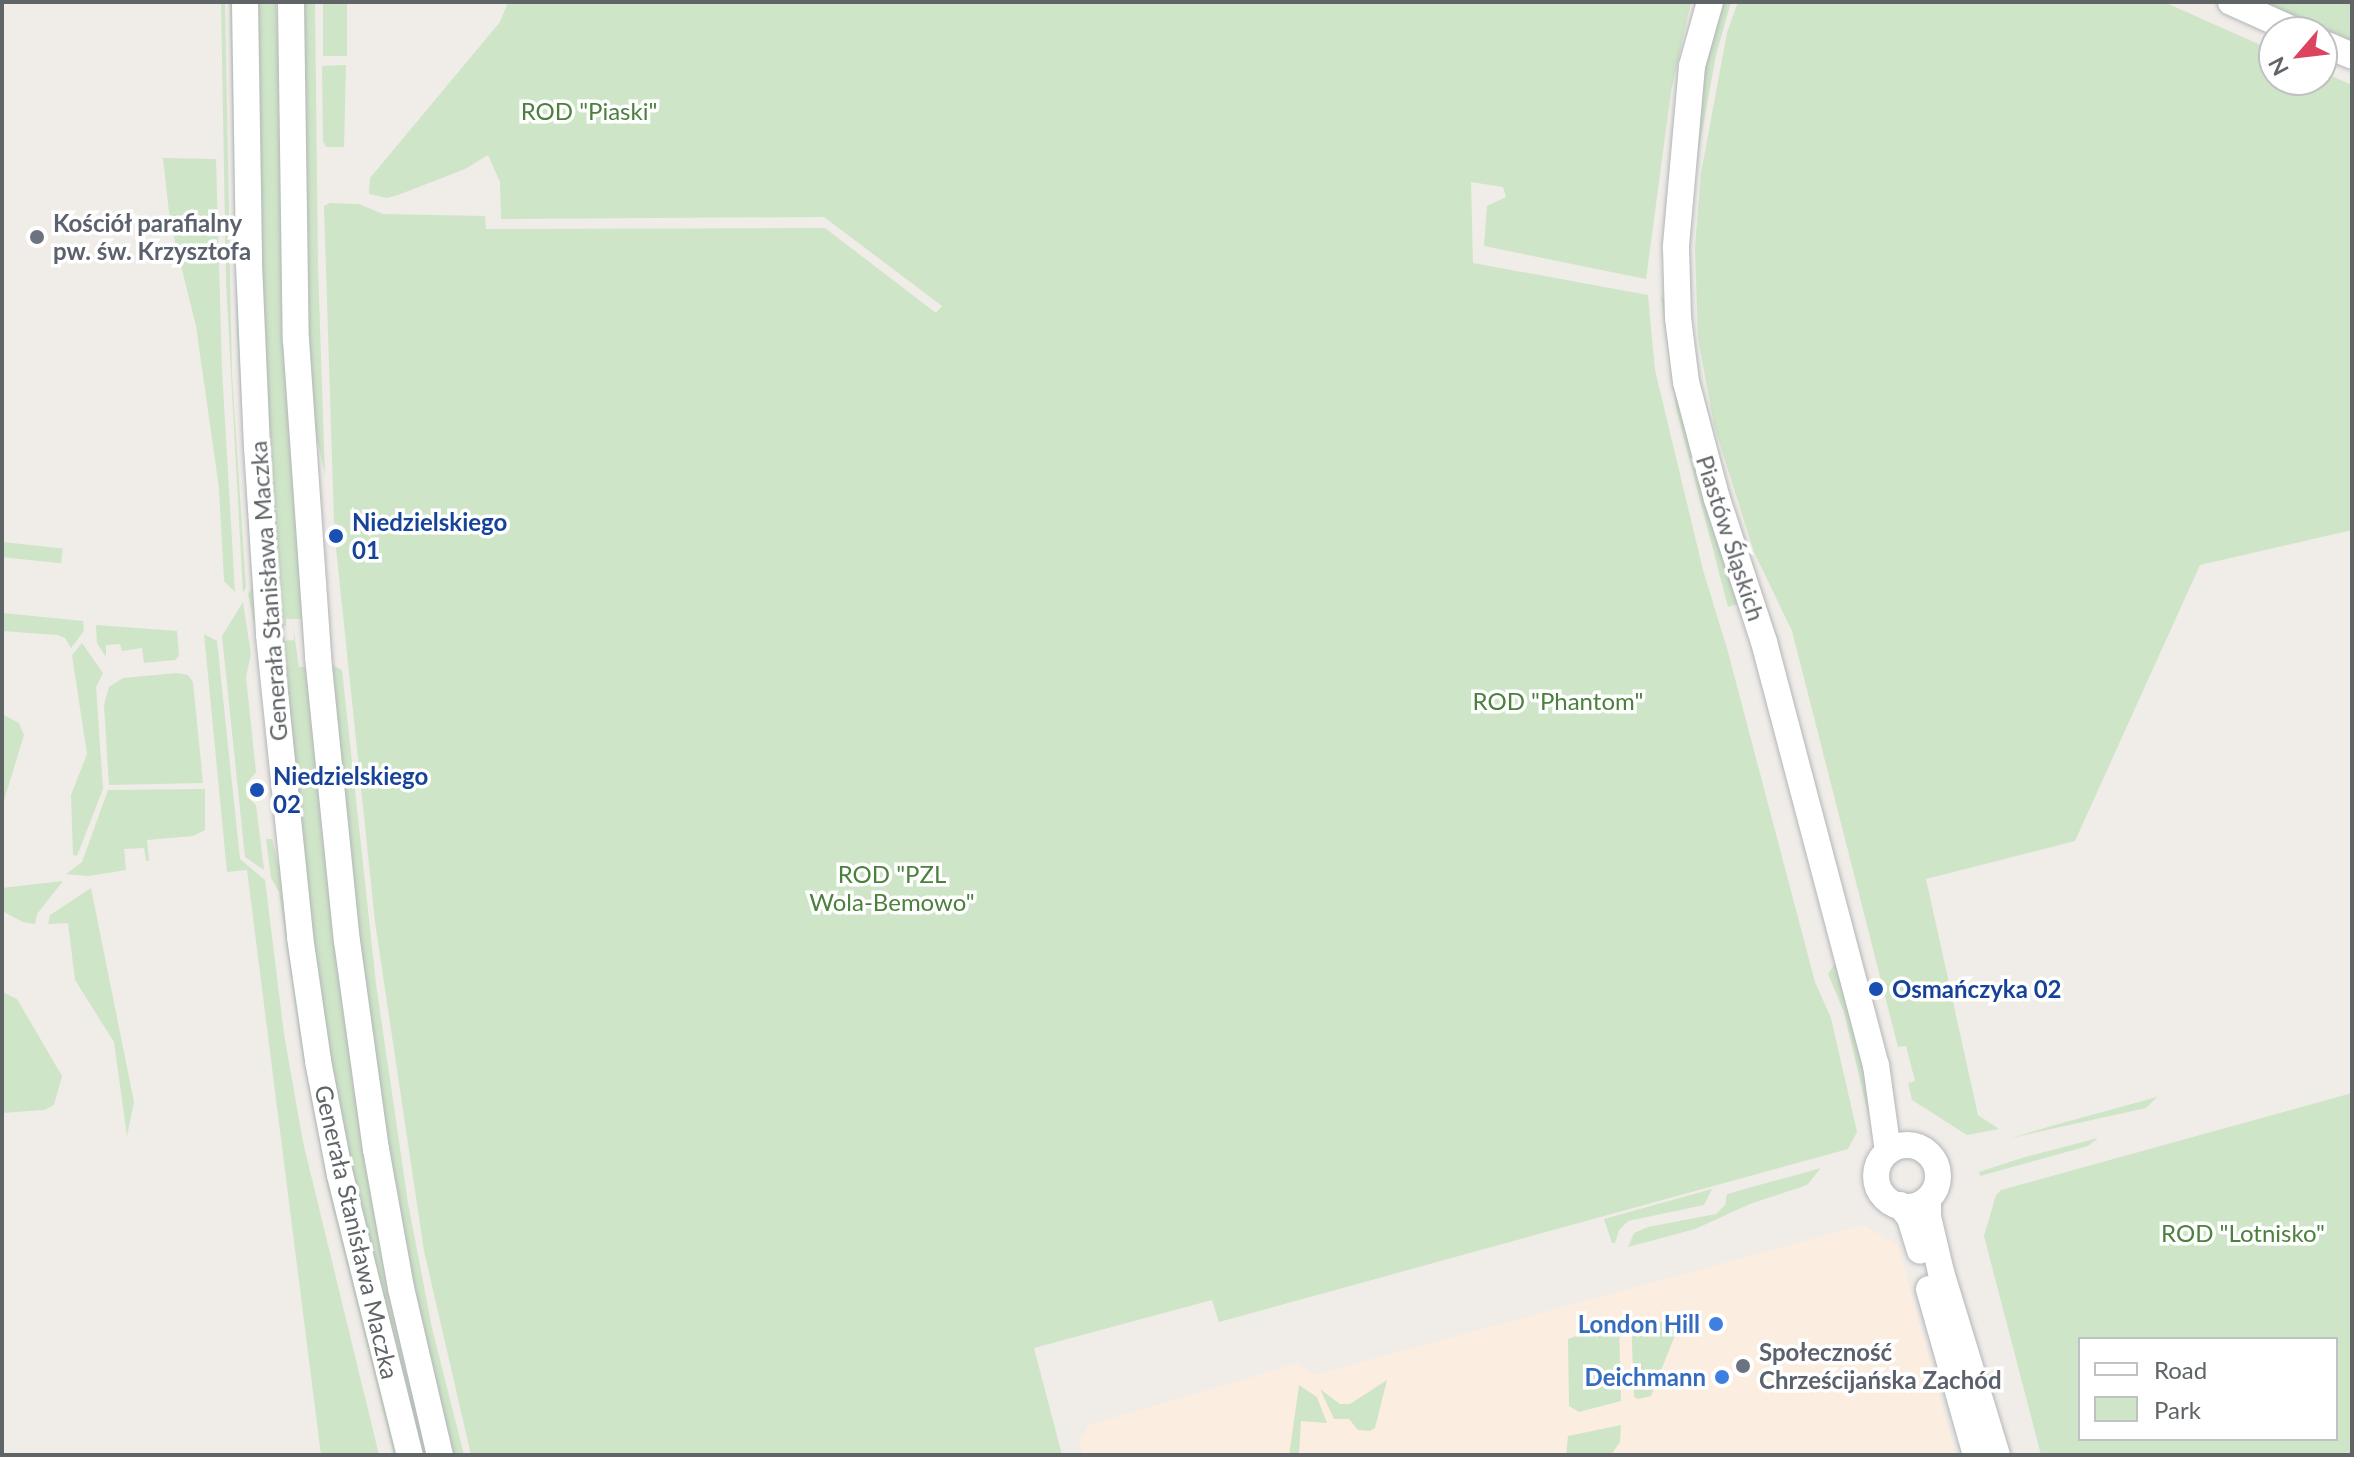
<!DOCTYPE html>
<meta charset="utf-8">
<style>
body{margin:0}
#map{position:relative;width:2354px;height:1457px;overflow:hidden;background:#f0ece8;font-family:Lato,sans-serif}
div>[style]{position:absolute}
.commercial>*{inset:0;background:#fbeee1}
.green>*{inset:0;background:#cfe5c7;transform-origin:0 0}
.roads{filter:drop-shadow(0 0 2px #b2b6b9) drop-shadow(0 0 2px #b2b6b9)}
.secondary>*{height:26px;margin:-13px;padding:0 13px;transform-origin:13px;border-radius:13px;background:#fff}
.secondary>.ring{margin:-13px;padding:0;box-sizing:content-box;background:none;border:26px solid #fff;border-radius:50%}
.dots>*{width:22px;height:22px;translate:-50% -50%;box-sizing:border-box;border:4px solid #fff;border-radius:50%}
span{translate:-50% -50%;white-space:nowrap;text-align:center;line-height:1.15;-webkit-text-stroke:7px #fff;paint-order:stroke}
.park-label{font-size:24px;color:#4b803d}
.worship-label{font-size:24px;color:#5b616d;font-weight:700}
.left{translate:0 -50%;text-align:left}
.transit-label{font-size:24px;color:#164399;font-weight:700}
.street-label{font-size:24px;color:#5f6467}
.shop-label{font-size:24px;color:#366cbe;font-weight:700}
.right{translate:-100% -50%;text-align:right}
.frame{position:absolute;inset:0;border:4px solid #5f6467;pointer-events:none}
.legend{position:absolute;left:2078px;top:1337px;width:260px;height:104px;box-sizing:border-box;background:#fff;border:2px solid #bfc1c2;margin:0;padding:10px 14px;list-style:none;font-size:24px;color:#5f6467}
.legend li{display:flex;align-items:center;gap:16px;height:40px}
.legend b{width:40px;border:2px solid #bfc1c2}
.north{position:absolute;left:2258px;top:16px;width:80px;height:80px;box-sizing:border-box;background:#fff;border:2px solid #bfc1c2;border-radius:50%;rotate:242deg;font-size:22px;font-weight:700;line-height:32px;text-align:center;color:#5f6467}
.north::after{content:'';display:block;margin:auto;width:28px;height:36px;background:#db435f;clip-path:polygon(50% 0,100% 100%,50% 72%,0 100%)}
</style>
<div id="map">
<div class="commercial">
<i style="clip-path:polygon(1863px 1225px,1898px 1245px,1956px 1455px,1082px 1455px,1080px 1441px,1089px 1425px,1298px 1363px,1314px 1375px)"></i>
</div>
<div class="green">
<i style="clip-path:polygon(221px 2px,225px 2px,232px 375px,246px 587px,243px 593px,226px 282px)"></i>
<i style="clip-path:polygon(230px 2px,234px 2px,259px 627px,255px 628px,248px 594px,252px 588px,237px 334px)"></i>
<i style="clip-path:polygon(256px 2px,276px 2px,307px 650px,304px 651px,301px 619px,286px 619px,286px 626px,279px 626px,261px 308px)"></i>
<i style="clip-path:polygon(303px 2px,315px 2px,318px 267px,325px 475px,314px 425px,307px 307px)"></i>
<i style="left:323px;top:2px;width:24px;height:54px"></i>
<i style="clip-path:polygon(508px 2px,1691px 2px,1671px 92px,1646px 279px,1484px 246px,1487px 206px,1506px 197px,1503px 187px,1471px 182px,1473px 263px,1648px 295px,1655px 370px,1703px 570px,1728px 652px,1815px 982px,1831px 1018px,1857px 1132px,1848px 1149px,1219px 1322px,1212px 1300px,1034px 1348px,1062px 1455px,471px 1455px,424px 1251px,375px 922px,336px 548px,346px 542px,345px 528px,334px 523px,324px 206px,330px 203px,359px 204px,383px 214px,485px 216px,486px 229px,825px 228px,936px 313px,942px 306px,824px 217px,501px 219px,500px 182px,488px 155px,465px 169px,398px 195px,387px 198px,369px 194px,370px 178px,500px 22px)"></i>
<i style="clip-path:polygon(1718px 2px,1731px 2px,1716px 55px,1694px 177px,1686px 256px,1697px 90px)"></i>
<i style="clip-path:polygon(1738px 2px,2164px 2px,2274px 51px,2274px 80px,2322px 80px,2322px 72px,2352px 85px,2352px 530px,2200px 565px,2075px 841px,1926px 879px,1978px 1115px,1999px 1129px,1967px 1135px,1912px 1100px,1908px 1083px,1915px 1081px,1906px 1046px,1898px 1047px,1792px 631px,1754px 552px,1714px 425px,1698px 338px,1695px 248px,1701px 173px,1727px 33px)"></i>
<i style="clip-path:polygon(2263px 2px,2352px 2px,2352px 41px)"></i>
<i style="clip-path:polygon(346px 65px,344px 147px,326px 147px,323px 141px,322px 66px)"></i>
<i style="clip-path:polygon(163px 158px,216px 159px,222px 370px,235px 592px,224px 581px,219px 488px,196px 326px,170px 221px)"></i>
<i style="clip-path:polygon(1661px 296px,1667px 301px,1744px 602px,1728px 607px,1676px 408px)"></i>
<i style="left:2px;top:542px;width:61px;height:15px;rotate:6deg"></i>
<i style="clip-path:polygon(243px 602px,251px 654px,246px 677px,256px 772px,246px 784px,247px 797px,256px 805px,264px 870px,245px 857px,222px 636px)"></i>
<i style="clip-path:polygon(2px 613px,83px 621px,84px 631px,71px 648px,65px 638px,57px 635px,2px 631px)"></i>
<i style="clip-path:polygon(96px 625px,177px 631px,179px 656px,175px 660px,144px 663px,142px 648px,122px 651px,120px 644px,106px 645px,106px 657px,97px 643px)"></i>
<i style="clip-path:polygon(293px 626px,299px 667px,308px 667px,430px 1455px,421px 1455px,336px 1101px,317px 978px,281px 641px,294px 640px)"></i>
<i style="clip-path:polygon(204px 634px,217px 641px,240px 859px,265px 880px,284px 1034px,303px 1142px,379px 1455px,321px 1455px,247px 870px,227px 872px)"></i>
<i style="clip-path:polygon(82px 643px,103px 673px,96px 687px,103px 789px,77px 856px,73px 855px,71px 795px,87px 754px,72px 655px)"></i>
<i style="clip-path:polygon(330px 664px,342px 670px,376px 984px,408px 1203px,432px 1328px,464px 1455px,451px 1455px,405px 1254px,365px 991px)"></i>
<i style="clip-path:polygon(177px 673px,188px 675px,193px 682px,203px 783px,109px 785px,104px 705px,109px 687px,123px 678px)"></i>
<i style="clip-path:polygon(2px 714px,19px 723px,24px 735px,2px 807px)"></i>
<i style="clip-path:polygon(205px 789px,205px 830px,193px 836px,147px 840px,149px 861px,146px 861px,144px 848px,124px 849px,126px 870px,89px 876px,66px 874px,82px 862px,108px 790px)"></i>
<i style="clip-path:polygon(266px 839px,272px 839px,283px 883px,398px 1455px,394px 1455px,328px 1189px,301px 1046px,279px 892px,271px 878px)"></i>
<i style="clip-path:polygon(63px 881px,37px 914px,35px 924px,23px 922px,2px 911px,2px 888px)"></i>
<i style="clip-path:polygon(91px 888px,134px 1102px,127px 1136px,114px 1042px,75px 980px,68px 923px,48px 924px,50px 915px)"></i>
<i style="clip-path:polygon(1839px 957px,1875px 1112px,1868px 1114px,1844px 1012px,1828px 974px)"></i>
<i style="clip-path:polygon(2px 992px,17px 999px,62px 1076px,54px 1105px,44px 1110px,2px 1113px)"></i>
<i style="clip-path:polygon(evenodd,2352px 1093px,2352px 1455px,2041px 1455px,1984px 1236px,1996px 1195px,2001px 1190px,2352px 1093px,2336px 1339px,2336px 1439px,2080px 1439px,2080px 1339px,2336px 1339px)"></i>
<i style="clip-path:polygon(2157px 1097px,2146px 1108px,2011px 1138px,2055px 1125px)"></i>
<i style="clip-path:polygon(2098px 1138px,2088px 1146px,1980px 1176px,1979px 1172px,2025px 1157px)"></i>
<i style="clip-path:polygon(1821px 1168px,1807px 1185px,1750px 1204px,1695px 1229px,1628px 1247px,1634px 1233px,1648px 1227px,1716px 1214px,1725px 1205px,1727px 1194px)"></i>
<i style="clip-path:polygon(1712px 1189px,1704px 1205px,1628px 1221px,1619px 1230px,1615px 1243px,1612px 1243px,1604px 1219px)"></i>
<i style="clip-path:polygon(1631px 1317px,1658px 1322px,1681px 1320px,1651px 1396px,1638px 1399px,1634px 1397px)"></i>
<i style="clip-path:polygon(1619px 1320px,1621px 1401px,1579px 1412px,1569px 1406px,1568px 1339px)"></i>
<i style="clip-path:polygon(1387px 1380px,1375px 1428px,1370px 1431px,1358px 1430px,1349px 1419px,1334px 1419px,1320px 1389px,1340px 1404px,1350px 1404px)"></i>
<i style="clip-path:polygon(1299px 1385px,1317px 1397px,1327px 1423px,1301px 1421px,1299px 1455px,1289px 1455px)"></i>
<i style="clip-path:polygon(1621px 1425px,1620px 1442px,1611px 1455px,1566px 1455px,1568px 1436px)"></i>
</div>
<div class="roads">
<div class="secondary">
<i style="left:245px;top:2px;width:262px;rotate:89.1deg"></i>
<i style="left:249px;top:264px;width:183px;rotate:87.5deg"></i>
<i style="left:257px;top:447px;width:188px;rotate:86.3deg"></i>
<i style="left:269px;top:635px;width:304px;rotate:84.1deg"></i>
<i style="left:300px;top:937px;width:125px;rotate:81.7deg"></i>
<i style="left:318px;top:1061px;width:116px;rotate:79.1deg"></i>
<i style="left:340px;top:1175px;width:289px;rotate:76deg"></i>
<i style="left:291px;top:2px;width:338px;rotate:89.2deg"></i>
<i style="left:296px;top:340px;width:318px;rotate:86deg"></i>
<i style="left:318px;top:657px;width:285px;rotate:84.2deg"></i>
<i style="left:347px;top:941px;width:210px;rotate:82.1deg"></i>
<i style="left:376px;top:1149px;width:141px;rotate:79.8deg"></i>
<i style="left:401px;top:1288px;width:171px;rotate:76.9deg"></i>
<i style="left:1710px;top:2px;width:66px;rotate:105.7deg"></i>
<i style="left:1692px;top:66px;width:182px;rotate:95.1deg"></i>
<i style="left:1676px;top:247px;width:71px;rotate:88.4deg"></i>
<i style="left:1678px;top:318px;width:64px;rotate:82.9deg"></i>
<i style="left:1686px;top:382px;width:121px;rotate:75.2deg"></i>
<i style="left:1717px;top:499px;width:151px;rotate:71.8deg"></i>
<i style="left:1764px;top:642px;width:438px;rotate:75.2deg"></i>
<i style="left:1876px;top:1065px;width:87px;rotate:82.1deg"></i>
<i style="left:2231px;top:2px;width:73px;rotate:24.1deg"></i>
<i style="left:2322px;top:43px;width:33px;rotate:23deg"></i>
<i class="ring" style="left:1876px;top:1145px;width:36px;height:36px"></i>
<i style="left:1928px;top:1199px;width:18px;rotate:90deg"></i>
<i style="left:1928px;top:1217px;width:57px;rotate:76.7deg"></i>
<i style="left:1941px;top:1272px;width:191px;rotate:73deg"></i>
<i style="left:1900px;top:1205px;width:16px;rotate:52deg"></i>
<i style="left:1910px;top:1218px;width:34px;rotate:73deg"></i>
<i style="left:1929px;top:1289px;width:173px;rotate:74.2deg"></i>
</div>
</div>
<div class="dots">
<i style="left:37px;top:237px;background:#6b7280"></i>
<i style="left:336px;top:536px;background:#1a4fb4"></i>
<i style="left:257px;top:790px;background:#1a4fb4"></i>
<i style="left:1876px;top:989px;background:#1a4fb4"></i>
<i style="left:1716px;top:1324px;background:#3f7fe0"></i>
<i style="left:1743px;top:1366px;background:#6b7280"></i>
<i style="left:1722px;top:1377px;background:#3f7fe0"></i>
</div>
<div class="park-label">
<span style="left:589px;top:111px">ROD "Piaski"</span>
<span style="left:1558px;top:701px">ROD "Phantom"</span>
<span style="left:892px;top:888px">ROD "PZL<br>Wola-Bemowo"</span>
<span style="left:2243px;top:1233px">ROD "Lotnisko"</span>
</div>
<div class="worship-label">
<span class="left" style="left:53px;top:237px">Kościół parafialny<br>pw. św. Krzysztofa</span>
<span class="left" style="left:1759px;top:1366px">Społeczność<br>Chrześcijańska Zachód</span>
</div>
<div class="transit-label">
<span class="left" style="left:352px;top:536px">Niedzielskiego<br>01</span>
<span class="left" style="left:273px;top:790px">Niedzielskiego<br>02</span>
<span class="left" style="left:1892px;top:989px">Osmańczyka 02</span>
</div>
<div class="street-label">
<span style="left:1731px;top:538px;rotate:72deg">Piastów Śląskich</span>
<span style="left:268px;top:591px;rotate:-94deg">Generała Stanisława Maczka</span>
<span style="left:357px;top:1232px;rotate:77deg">Generała Stanisława Maczka</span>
</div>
<div class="shop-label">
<span class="right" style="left:1700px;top:1324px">London Hill</span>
<span class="right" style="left:1706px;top:1377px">Deichmann</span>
</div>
<div class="frame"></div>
<ul class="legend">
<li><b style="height:10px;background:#fff"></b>Road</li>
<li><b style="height:22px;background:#cfe5c7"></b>Park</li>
</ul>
<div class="north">N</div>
</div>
